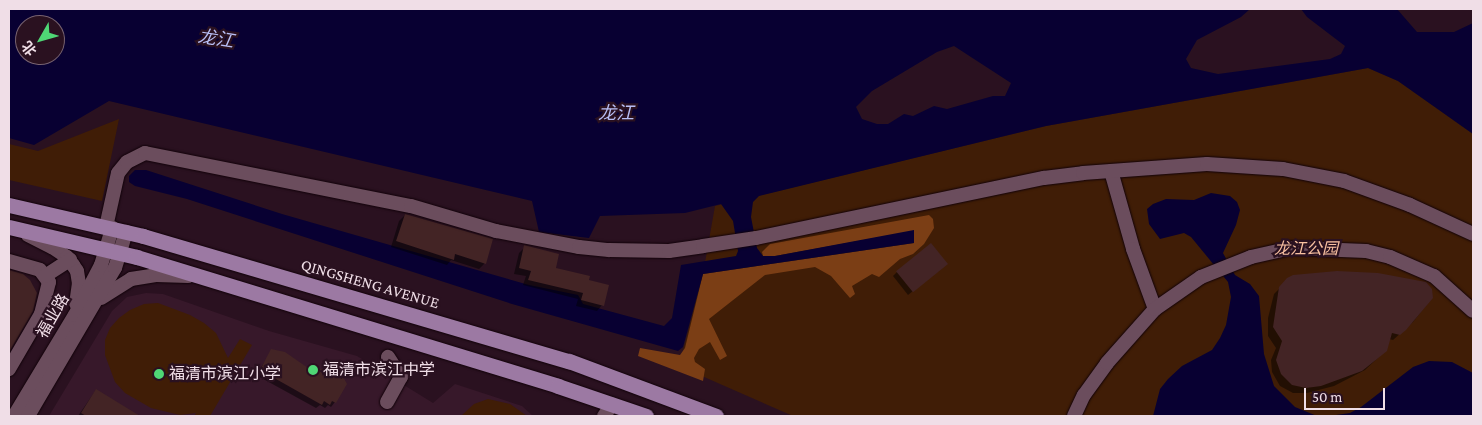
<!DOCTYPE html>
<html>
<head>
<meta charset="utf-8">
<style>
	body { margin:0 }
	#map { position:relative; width:1482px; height:425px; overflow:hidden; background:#2a1120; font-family:"Crimson Pro","Noto Sans SC",serif }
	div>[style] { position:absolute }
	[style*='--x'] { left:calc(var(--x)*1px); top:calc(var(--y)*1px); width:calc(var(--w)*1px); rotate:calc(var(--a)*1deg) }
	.built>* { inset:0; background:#37182a }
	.green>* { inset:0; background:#401d06 }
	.forest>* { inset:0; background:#7b3e15 }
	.water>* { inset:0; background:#080032 }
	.shadow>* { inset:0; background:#0007 }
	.building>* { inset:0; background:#432425; transform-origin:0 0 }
	.roads { filter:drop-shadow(0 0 1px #110109) drop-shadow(0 0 1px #110109) }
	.minor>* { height:14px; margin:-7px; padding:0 7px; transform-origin:7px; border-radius:7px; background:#6b4d5d }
	.major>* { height:15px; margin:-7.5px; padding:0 7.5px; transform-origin:7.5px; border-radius:7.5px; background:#9c79a3 }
	.dots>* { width:14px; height:14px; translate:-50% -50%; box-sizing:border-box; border:2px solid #2a1120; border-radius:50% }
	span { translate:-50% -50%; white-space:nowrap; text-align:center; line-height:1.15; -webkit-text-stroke:4.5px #2a1120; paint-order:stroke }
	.park-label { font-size:16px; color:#f8c0a0; font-style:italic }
	.street-label { font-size:16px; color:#f0dee7 }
	.poi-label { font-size:16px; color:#f0dee7 }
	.left { translate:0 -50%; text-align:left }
	.water-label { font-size:18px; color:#b8bef4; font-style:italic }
	.frame { position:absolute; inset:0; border:10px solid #f0dee7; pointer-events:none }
	.north { position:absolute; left:15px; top:15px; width:50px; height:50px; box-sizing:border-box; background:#2a1120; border:1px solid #796370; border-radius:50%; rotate:232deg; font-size:14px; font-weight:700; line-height:20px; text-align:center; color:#f0dee7 }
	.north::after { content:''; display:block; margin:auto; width:18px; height:22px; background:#4fd675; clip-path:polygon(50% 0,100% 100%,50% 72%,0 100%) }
	.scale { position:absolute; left:1304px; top:388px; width:81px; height:22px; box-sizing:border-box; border:2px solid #f0dee7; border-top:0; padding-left:6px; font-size:15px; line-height:18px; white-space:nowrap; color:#f0dee7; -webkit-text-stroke:4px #2a1120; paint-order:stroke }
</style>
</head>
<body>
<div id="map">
	<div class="built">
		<div style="clip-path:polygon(146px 293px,163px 294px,269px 331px,357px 356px,433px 403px,455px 384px,522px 406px,533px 416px,49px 416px,112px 311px,127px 297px)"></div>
	</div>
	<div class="green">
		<div style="clip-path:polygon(1368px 68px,1398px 81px,1473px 134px,1473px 416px,793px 416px,679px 366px,703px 274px,715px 206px,1046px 126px)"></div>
		<div style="clip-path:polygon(119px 119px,102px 201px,9px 180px,9px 144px,38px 151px)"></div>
		<div style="clip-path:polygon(158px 303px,190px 315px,204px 323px,216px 333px,228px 358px,240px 339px,252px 345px,210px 416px,194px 416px,196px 413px,180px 415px,151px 408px,125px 393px,115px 382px,105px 355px,105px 340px,110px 328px,119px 318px,130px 310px,144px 304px)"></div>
		<div style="clip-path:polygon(488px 399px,510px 404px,527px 416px,461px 416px,474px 404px)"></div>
	</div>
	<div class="forest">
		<div style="clip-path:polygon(929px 215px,933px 219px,934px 228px,924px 244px,913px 254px,900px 259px,879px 277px,872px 274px,852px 286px,855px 294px,850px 298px,831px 276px,815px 267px,765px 275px,709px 319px,727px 356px,720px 360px,710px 342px,699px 349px,694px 358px,695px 362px,705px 369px,703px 381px,638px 356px,640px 348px,680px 355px,685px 348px,703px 274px,914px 243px,914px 231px,775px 256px,763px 256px,762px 252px,770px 244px)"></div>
	</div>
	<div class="water">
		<div style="clip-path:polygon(evenodd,9px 9px,1250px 9px,1241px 17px,1197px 40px,1186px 59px,1191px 68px,1218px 74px,1330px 59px,1341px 54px,1345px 46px,1307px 17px,1301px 9px,1397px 9px,1417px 32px,1454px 32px,1473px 23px,1473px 134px,1398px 81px,1368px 68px,1046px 126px,759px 196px,753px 202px,751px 217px,757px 248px,763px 256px,775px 256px,914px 230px,914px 243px,703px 274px,683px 347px,678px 351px,512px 304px,187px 199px,135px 186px,129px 182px,129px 176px,135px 170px,146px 170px,282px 214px,529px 285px,578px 295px,583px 304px,664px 326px,672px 318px,681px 265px,736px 256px,738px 251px,733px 221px,721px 204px,685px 213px,600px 216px,589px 238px,539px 232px,532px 201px,109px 101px,34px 145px,9px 138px,9px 9px,25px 25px,55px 25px,55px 55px,25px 55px,25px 25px,9px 9px,954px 46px,1011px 83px,1005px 96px,993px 96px,947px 109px,934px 106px,913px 116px,904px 114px,888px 124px,877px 124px,862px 119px,856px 107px,872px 91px,937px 52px,954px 46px)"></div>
		<div style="clip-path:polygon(1211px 193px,1230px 196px,1237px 202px,1240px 210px,1236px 225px,1223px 253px,1235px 275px,1250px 284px,1259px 296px,1264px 354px,1274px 386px,1295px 407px,1317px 416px,1153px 416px,1160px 389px,1168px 379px,1182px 366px,1212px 350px,1220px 338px,1226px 325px,1231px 297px,1228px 282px,1191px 237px,1184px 233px,1160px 239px,1149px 224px,1147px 209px,1153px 204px,1166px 199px,1194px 200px)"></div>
		<div style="clip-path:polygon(1429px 361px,1452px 362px,1473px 373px,1473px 416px,1329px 416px,1350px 413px,1361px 407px,1413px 367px)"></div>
	</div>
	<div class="shadow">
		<div style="clip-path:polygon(405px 215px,492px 240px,484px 264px,479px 269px,451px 260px,447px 265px,391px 247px,399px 221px)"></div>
		<div style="clip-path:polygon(525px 247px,554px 268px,588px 281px,602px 305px,597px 311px,576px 306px,578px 299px,523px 285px,526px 276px,514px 274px,519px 253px)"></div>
		<div style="clip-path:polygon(942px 268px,908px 295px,893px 276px,897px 272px)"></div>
		<div style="clip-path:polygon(9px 272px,23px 275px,32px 310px,9px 350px)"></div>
		<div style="clip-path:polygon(1291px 277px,1432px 298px,1413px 322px,1393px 340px,1389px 339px,1382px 354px,1365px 370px,1334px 386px,1307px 393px,1293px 393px,1280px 386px,1272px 372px,1271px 360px,1276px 348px,1268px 336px,1268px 318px,1274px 294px)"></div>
		<div style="clip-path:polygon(272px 351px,335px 402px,331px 407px,328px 405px,325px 408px,320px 405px,316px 408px,256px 375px)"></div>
		<div style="clip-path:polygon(96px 390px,138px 416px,78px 416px)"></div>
	</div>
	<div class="building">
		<div style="clip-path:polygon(405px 214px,493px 239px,486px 264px,455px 254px,454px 260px,396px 241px)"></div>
		<div style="left:931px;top:243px;width:27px;height:45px;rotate:51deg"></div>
		<div style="clip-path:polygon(524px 245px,559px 254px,556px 268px,590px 276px,589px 280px,609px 285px,604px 306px,581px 300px,583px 293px,528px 280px,531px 271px,519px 268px)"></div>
		<div style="clip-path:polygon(9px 270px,23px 274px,30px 280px,37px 293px,33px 311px,9px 352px)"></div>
		<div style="clip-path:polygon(1337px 271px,1378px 273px,1426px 282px,1432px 289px,1433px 298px,1406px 330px,1400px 335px,1392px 333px,1387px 351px,1362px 371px,1321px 386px,1306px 388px,1292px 385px,1281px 374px,1276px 360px,1282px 341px,1273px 327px,1279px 287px,1287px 278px,1293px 275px)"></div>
		<div style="clip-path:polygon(271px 349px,285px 352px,308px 368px,340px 371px,347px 384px,336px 403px,332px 401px,330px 405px,324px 401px,322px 405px,260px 370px)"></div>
		<div style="clip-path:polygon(96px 389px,140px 416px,86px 416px,81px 413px)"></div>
	</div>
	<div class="roads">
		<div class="minor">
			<div style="--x:1111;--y:171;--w:81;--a:74.2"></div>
			<div style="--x:1133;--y:249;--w:64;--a:69.9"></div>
			<div style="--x:106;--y:227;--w:55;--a:-77.5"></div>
			<div style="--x:118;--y:173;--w:14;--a:-51"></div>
			<div style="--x:127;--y:162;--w:20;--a:-27"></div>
			<div style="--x:145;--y:153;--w:271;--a:11.3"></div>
			<div style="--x:411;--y:206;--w:89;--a:16.4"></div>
			<div style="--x:496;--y:231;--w:85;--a:10.9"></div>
			<div style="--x:579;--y:247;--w:30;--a:6"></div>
			<div style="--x:609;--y:250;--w:60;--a:1"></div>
			<div style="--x:669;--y:251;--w:34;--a:-8"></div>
			<div style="--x:703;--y:246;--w:54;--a:-8.6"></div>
			<div style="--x:756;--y:238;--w:294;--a:-11.8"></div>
			<div style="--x:1044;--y:178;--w:39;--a:-7"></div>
			<div style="--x:1083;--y:173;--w:124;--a:-4.2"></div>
			<div style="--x:1207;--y:164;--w:76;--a:3.8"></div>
			<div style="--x:1283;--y:169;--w:62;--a:11.1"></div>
			<div style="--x:1344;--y:181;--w:70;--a:20"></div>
			<div style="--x:1410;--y:205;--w:69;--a:24.7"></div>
			<div style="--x:28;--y:235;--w:27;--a:27"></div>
			<div style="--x:52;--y:247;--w:18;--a:34"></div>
			<div style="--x:67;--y:257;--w:10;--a:53"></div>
			<div style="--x:73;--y:265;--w:7;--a:56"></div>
			<div style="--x:77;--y:271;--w:12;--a:81"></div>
			<div style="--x:79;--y:283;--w:21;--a:98"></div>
			<div style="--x:9;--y:261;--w:32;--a:16"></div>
			<div style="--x:40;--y:270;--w:15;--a:53"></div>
			<div style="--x:49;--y:282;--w:33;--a:104"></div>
			<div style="--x:41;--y:314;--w:64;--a:120.2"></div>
			<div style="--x:45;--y:276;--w:30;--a:-33"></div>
			<div style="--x:101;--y:298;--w:36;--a:-32"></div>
			<div style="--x:131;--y:279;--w:25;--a:-9"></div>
			<div style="--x:156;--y:275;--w:32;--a:2"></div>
			<div style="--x:387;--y:402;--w:29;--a:-61"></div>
			<div style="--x:401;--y:377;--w:24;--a:-123"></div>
			<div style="--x:14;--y:416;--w:118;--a:-58.9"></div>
			<div style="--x:75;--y:315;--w:56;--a:-62.5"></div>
			<div style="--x:101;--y:265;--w:39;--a:-73"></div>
			<div style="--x:28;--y:416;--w:172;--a:-59.6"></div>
			<div style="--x:115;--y:268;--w:38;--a:-73"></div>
			<div style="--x:604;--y:416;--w:14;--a:-56"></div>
			<div style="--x:1074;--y:416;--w:23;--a:-65"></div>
			<div style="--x:1084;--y:395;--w:39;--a:-54"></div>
			<div style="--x:1107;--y:363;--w:72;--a:-48.4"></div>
			<div style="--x:1155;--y:309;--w:56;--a:-34.8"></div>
			<div style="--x:1201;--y:277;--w:54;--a:-21.8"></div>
			<div style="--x:1251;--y:257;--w:41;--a:-12.7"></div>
			<div style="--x:1291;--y:248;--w:75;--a:2.3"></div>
			<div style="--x:1366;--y:251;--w:25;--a:14"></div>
			<div style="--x:1390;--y:257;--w:48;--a:23.4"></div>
			<div style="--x:1434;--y:276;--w:52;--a:41.9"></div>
		</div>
		<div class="major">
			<div style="--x:9;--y:205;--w:138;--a:13"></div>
			<div style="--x:143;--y:236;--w:444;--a:16.4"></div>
			<div style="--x:569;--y:361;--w:157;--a:20.5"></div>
			<div style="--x:9;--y:227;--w:131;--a:13.2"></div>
			<div style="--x:137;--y:257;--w:440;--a:17"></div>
			<div style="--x:558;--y:386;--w:93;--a:18.8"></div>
		</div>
	</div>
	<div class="dots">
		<div style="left:313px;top:370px;background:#4fd675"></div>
		<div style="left:159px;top:374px;background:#4fd675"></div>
	</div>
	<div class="park-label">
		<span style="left:1306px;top:249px">龙江公园</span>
	</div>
	<div class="street-label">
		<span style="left:370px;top:284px;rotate:16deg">QINGSHENG AVENUE</span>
		<span style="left:53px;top:316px;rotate:-60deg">福业路</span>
	</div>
	<div class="poi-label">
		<span class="left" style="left:323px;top:370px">福清市滨江中学</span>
		<span class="left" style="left:169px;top:374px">福清市滨江小学</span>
	</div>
	<div class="water-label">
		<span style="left:216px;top:39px;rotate:9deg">龙江</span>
		<span style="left:616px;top:113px">龙江</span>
	</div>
	<div class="frame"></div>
	<div class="north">北</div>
	<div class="scale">50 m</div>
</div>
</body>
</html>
